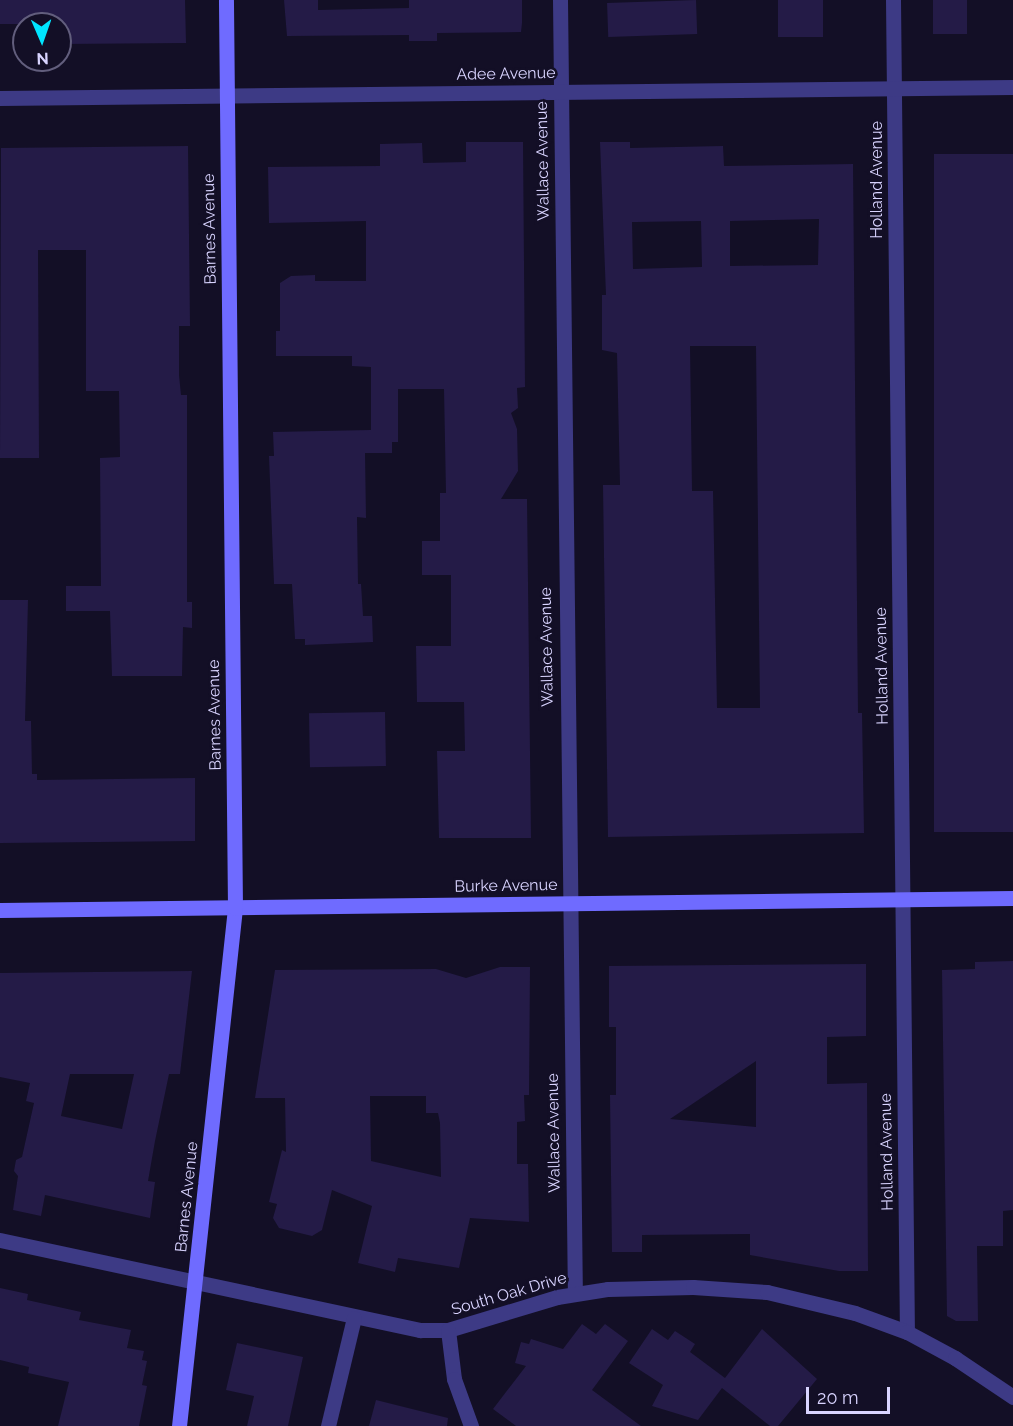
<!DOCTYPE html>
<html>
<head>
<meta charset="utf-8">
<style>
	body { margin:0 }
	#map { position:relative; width:1013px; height:1426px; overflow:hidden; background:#130f26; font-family:Raleway,sans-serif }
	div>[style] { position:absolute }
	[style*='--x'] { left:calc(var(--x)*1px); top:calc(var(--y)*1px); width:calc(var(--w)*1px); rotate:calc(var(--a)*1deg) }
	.building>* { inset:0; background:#241b47; transform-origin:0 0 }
	.street>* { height:15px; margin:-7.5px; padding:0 7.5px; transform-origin:7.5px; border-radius:7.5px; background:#3d3a85 }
	.secondary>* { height:15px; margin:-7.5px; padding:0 7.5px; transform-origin:7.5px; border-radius:7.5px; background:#6f6bff }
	span { translate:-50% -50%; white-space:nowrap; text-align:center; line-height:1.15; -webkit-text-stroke:5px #130f26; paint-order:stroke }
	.street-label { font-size:16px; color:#d9d4ff }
	.north { position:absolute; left:12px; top:12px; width:60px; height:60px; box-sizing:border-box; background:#130f26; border:2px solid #625e7d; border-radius:50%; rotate:178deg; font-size:16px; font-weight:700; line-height:24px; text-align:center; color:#d9d4ff }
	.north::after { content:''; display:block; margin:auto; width:21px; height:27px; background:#00e5ff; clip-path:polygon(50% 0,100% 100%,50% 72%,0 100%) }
	.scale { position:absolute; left:806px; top:1387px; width:84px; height:27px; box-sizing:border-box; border:3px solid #d9d4ff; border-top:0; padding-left:8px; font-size:18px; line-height:21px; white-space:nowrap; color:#d9d4ff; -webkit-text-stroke:4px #130f26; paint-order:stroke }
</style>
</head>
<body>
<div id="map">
	<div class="building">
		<div style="clip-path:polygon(0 0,185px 0,186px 43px,60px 44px,60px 24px,0 24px)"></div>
		<div style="clip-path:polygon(284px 0,318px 0,318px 10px,409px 8px,409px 0,522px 0,522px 23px,521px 32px,437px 33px,437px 41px,409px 41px,409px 35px,287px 36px)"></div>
		<div style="left:696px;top:0;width:34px;height:89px;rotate:88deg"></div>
		<div style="left:778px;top:0;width:45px;height:37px"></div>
		<div style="left:967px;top:0;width:34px;height:34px;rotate:90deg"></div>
		<div style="clip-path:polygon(466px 142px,523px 142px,525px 387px,517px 388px,518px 408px,511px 413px,517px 429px,518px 471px,501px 499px,527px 499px,531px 838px,439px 838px,437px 751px,465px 751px,464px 702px,417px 702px,416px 646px,451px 646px,451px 575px,422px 575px,422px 541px,440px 541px,440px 493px,446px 493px,444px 389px,398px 389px,398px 442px,392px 442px,392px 453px,365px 453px,366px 518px,357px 517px,358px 584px,361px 584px,363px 616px,372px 616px,373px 642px,305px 645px,305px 639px,295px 639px,292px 584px,274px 584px,269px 456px,274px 456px,273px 432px,371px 430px,371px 367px,352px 366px,352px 356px,276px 356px,276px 331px,280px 331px,280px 283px,291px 276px,315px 275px,315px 281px,366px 281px,366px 221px,269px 223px,268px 167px,380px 166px,380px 144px,422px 143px,423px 163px,466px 162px)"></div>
		<div style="clip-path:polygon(evenodd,600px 142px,630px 142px,630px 148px,723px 146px,724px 166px,853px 164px,858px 713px,862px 713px,864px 833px,608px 837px,603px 485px,620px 485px,617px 353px,602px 350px,602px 295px,606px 295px,600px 142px,819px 219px,818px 265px,730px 266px,730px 221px,819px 219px,600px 142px,701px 221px,702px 267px,633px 269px,632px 222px,701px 221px,600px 142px,690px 346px,756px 346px,760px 708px,717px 708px,713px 491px,692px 491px,690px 346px)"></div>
		<div style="clip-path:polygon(188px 146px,190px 326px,179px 326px,179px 375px,181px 395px,187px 395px,187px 602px,192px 602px,192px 628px,183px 627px,182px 676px,112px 676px,110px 611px,66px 611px,66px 586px,101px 586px,100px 458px,120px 457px,119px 391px,86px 391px,86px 250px,38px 250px,39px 458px,0 458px,1px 148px)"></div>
		<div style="left:1013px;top:154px;width:678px;height:79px;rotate:90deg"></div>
		<div style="clip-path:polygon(0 600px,28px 600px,25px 721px,31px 721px,32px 774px,37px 774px,37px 780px,195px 778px,195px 841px,0 843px)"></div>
		<div style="left:385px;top:712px;width:54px;height:76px;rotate:89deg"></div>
		<div style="clip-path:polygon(1013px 961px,1013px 1210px,1003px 1211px,1003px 1246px,977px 1246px,978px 1321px,956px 1321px,947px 1316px,942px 970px,975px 969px,975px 962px)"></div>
		<div style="clip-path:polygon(evenodd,866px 964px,866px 1036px,827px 1037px,827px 1084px,867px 1083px,868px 1271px,839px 1271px,750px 1255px,750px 1234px,642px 1235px,642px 1252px,612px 1252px,610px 1095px,616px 1095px,616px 1027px,609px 1027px,609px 966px,866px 964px,756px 1061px,756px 1127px,670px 1119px,756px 1061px)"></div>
		<div style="clip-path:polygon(evenodd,500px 967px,530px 967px,529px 1095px,524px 1095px,525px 1121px,517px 1122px,517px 1164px,528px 1164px,529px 1222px,470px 1218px,459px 1268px,398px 1258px,395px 1272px,358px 1263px,372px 1206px,332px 1190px,322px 1230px,312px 1236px,279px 1228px,273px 1218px,277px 1204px,269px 1202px,282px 1150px,286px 1152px,285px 1098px,255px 1098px,275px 970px,436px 969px,466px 978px,500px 967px,370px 1096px,426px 1096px,426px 1113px,438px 1113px,440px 1123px,441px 1177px,371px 1161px,370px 1096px)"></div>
		<div style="clip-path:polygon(evenodd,192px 971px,180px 1074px,169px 1074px,155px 1141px,148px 1181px,155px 1182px,150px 1218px,45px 1195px,41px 1216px,13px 1210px,18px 1176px,14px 1171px,16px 1160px,22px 1157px,34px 1103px,26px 1101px,30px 1083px,0 1077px,0 973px,192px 971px,70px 1074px,134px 1074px,122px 1129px,61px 1116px,70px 1074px)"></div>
		<div style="clip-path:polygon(0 1288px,28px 1294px,27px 1300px,81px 1312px,79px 1320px,131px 1330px,127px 1348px,144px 1351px,142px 1360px,147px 1361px,142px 1385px,147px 1386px,139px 1426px,58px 1426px,69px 1382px,28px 1373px,29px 1367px,0 1360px)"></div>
		<div style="clip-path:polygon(582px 1324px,596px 1334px,605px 1324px,628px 1341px,592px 1390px,641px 1426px,516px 1426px,493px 1409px,526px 1366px,515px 1363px,521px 1342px,529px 1344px,531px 1339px,563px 1349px)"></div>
		<div style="clip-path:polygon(652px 1329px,668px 1340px,675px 1331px,695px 1344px,690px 1352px,725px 1378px,762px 1329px,817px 1379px,778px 1426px,770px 1426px,722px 1388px,698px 1420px,652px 1406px,663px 1385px,629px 1363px)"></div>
		<div style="clip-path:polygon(237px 1343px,303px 1357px,288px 1426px,247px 1426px,254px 1396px,226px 1390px)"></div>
		<div style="clip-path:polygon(376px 1400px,448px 1418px,447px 1426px,369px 1426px)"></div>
	</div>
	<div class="street">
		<div style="--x:560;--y:0;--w:1293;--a:89.34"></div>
		<div style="--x:893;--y:0;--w:1332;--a:89.4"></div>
		<div style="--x:0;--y:98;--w:1013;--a:-0.62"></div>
		<div style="--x:0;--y:1240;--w:430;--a:12.1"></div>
		<div style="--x:420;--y:1330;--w:28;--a:0"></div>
		<div style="--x:448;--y:1330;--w:114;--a:-16.8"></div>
		<div style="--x:557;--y:1297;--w:52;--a:-8.9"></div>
		<div style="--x:608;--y:1289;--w:85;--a:-1.3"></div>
		<div style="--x:693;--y:1287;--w:74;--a:3.9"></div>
		<div style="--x:767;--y:1292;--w:90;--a:13.4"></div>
		<div style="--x:855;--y:1313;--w:55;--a:20.1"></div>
		<div style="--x:907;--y:1332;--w:55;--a:28.4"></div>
		<div style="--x:955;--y:1358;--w:70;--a:33.9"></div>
		<div style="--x:448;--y:1330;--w:49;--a:83"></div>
		<div style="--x:454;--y:1379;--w:50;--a:70.1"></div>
		<div style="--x:328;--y:1426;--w:111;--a:-76.5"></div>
	</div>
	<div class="secondary">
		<div style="--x:0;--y:910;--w:1013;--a:-0.68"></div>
		<div style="--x:179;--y:1426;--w:521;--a:-83.83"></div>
		<div style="--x:235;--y:908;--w:908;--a:-90.57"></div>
	</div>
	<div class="street-label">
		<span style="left:506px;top:74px;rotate:-1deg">Adee Avenue</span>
		<span style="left:543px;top:161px;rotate:-91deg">Wallace Avenue</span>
		<span style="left:877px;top:180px;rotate:-90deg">Holland Avenue</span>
		<span style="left:210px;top:229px;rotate:-91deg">Barnes Avenue</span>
		<span style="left:547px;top:647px;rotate:-91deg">Wallace Avenue</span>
		<span style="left:882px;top:666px;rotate:-91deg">Holland Avenue</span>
		<span style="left:215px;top:715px;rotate:-91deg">Barnes Avenue</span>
		<span style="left:506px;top:886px;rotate:-1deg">Burke Avenue</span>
		<span style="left:554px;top:1133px;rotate:-91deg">Wallace Avenue</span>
		<span style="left:887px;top:1152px;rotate:-91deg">Holland Avenue</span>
		<span style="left:187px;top:1197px;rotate:-84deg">Barnes Avenue</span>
		<span style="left:509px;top:1294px;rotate:-16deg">South Oak Drive</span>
	</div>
	<div class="north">N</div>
	<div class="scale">20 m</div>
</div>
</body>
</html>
